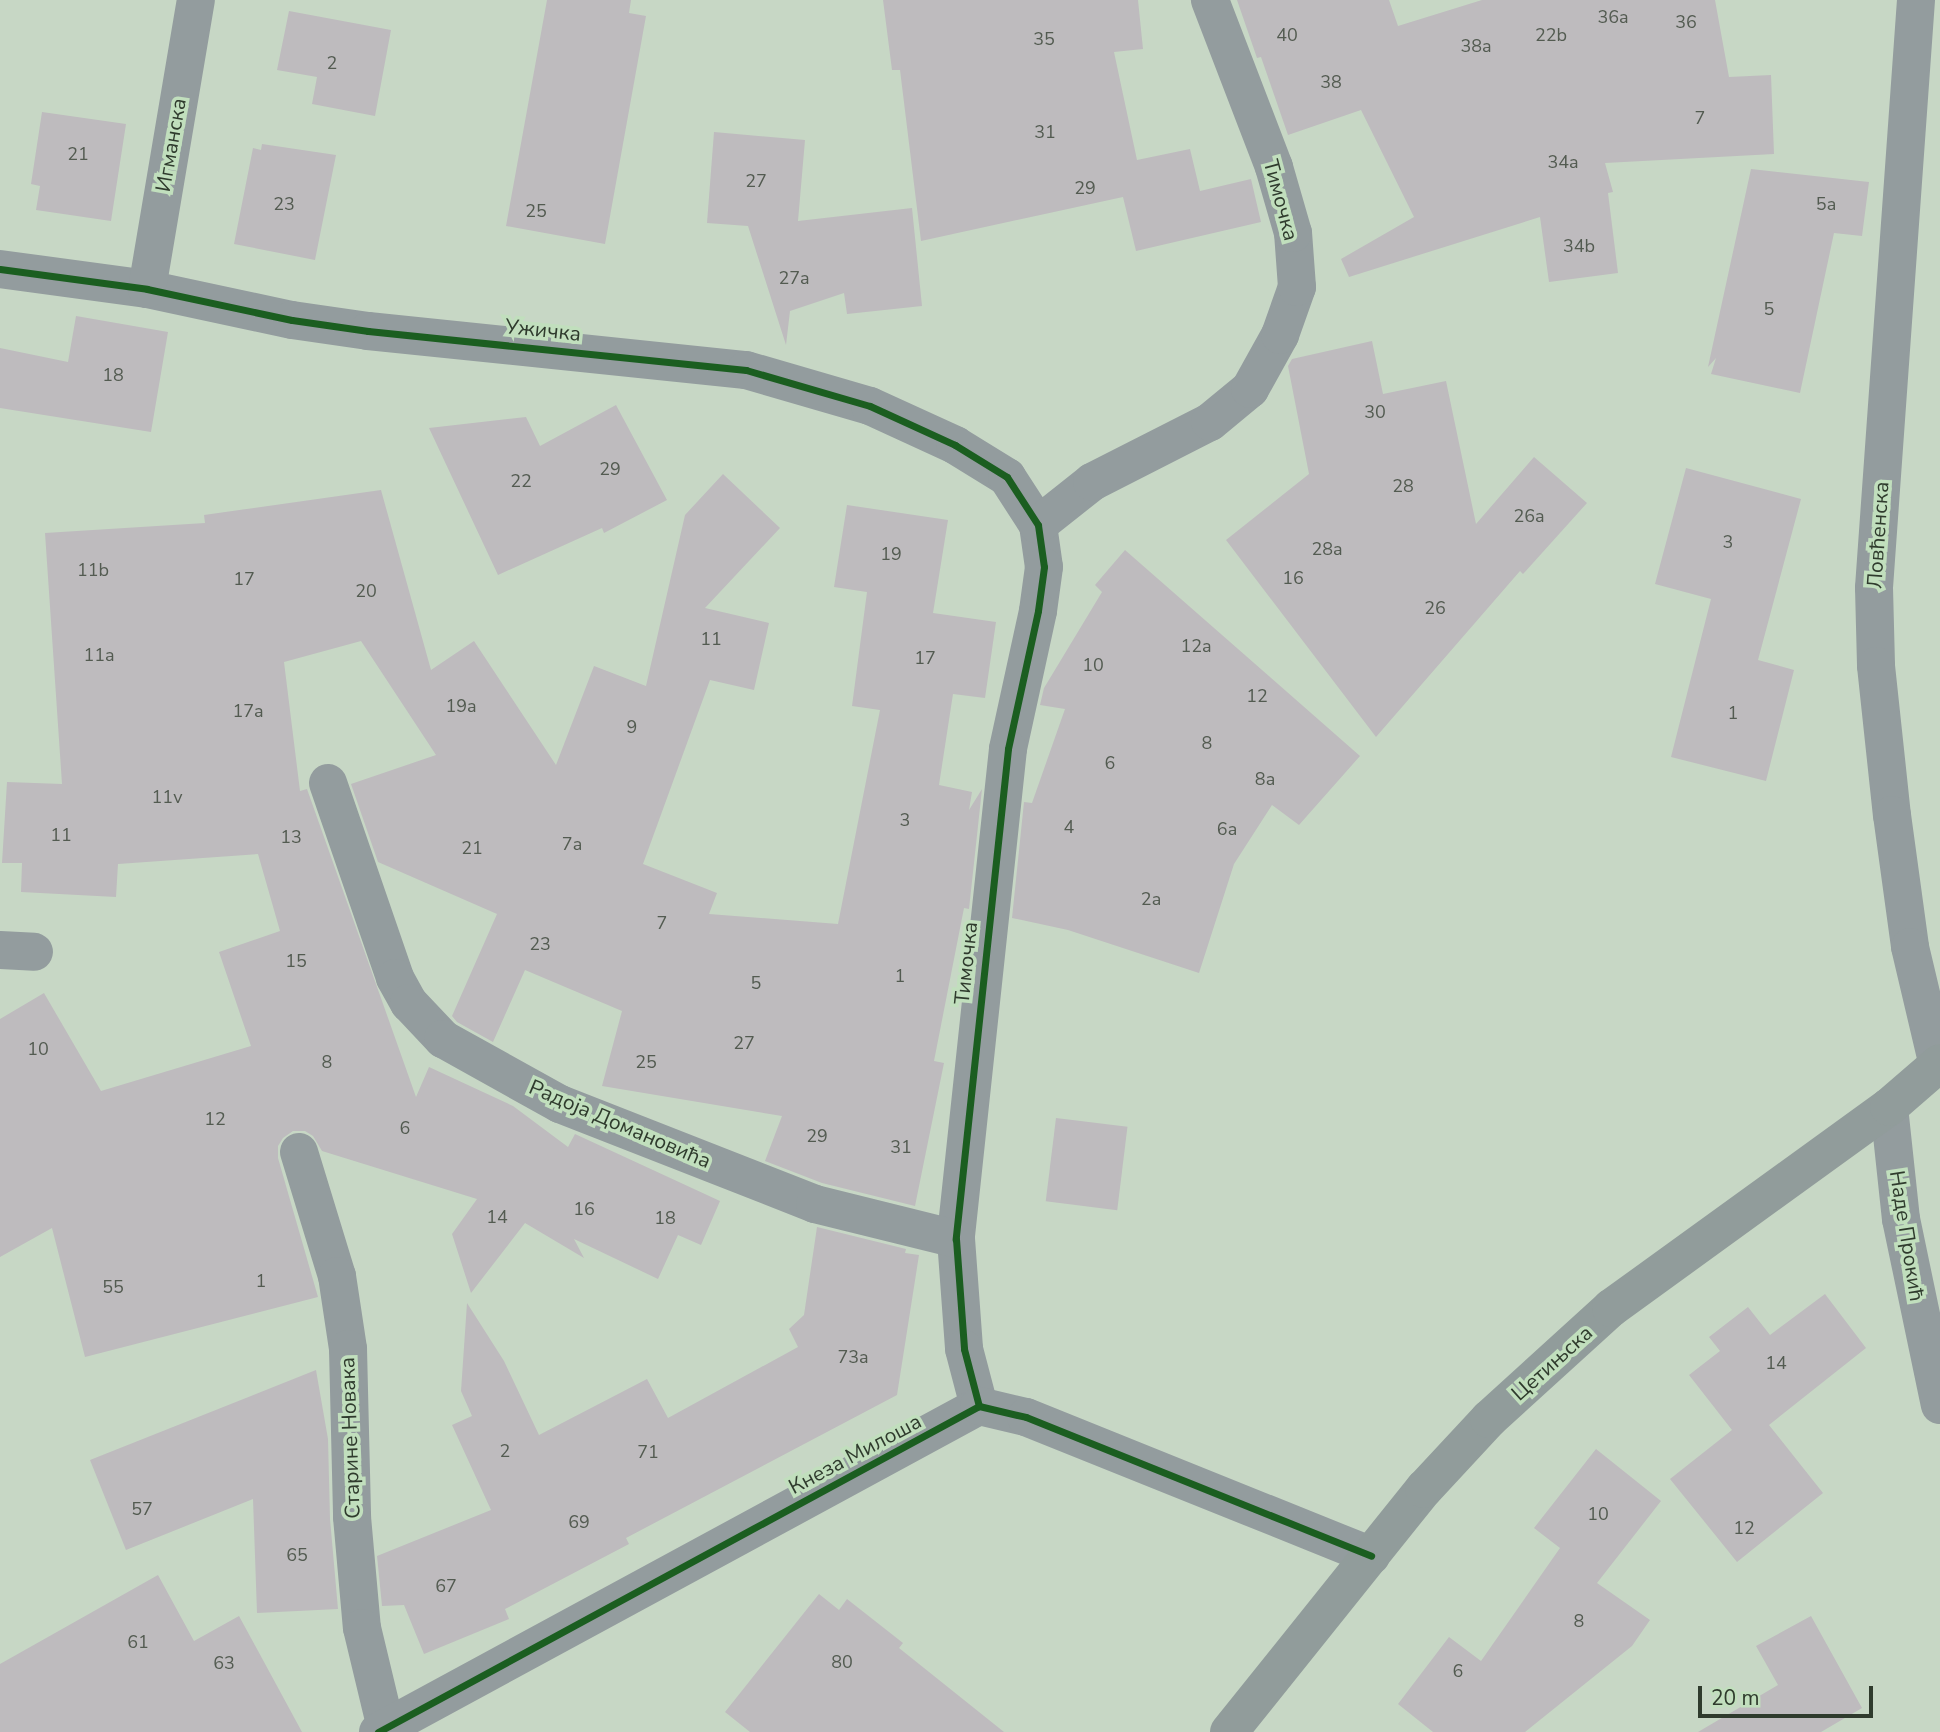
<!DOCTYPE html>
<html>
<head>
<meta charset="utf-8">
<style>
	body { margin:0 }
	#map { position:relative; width:1940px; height:1732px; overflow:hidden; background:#c7d7c5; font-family:"Nunito Sans",sans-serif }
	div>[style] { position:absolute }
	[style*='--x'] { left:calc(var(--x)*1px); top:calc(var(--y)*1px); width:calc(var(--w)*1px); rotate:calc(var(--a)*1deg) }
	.building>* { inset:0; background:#bebbbe; transform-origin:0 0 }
	.street>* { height:38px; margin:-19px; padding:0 19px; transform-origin:19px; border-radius:19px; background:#939c9e }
	.secondary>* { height:38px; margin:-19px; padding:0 19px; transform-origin:19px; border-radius:19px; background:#919c9b }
	.cycleway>* { height:7px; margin:-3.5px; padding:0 3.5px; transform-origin:3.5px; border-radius:3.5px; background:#1b5e20 }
	span { translate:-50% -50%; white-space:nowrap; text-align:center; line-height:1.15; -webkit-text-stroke:7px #c1dfbd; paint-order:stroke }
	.number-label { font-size:18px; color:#535b51 }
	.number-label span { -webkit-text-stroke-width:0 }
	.street-label { font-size:21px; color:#2f3b2d }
	.scale { position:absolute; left:1698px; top:1686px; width:175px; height:32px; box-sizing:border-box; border:4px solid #2f3b2d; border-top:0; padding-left:9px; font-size:21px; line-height:24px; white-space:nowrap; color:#2f3b2d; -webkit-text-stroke:5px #c1dfbd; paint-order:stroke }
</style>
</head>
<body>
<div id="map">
	<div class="building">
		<div style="clip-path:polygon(547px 0,631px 0,629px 13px,646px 16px,605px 244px,506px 226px)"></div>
		<div style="clip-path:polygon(883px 0,1138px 0,1143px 49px,1114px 52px,1137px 160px,1190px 149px,1200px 191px,1251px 179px,1261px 222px,1136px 251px,1123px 197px,921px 241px,900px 70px,892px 70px)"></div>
		<div style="clip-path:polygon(1237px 0,1389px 0,1398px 26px,1482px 0,1715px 0,1729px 77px,1771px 75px,1774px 154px,1605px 163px,1613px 192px,1608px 193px,1618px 273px,1549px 282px,1540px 217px,1349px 277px,1341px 259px,1414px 217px,1361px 110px,1288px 135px,1261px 57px,1257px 58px)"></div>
		<div style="clip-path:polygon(289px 11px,391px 30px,375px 116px,312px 104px,317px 77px,277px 70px)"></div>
		<div style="clip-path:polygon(42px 112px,126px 124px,111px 221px,36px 210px,40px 186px,31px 184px)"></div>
		<div style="clip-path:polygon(714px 132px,805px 140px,798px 221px,912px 208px,922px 306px,847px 314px,844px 293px,790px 311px,786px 345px,748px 226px,707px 223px)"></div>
		<div style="clip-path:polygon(262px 144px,336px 155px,315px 260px,234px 244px,253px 148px,261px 150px)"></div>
		<div style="clip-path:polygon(1751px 169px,1869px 182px,1862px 236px,1834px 233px,1800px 393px,1711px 374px,1716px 358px,1708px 367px)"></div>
		<div style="clip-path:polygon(76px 316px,168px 332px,151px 432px,0 408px,0 348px,68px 362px)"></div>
		<div style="clip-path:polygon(1372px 341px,1383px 394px,1446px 381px,1476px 524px,1534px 457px,1587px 503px,1523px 574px,1520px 571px,1376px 737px,1226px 540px,1309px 474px,1288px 366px,1292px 359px)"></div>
		<div style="clip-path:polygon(616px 405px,667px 500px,604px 533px,602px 528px,498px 575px,429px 428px,526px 417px,540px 446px)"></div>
		<div style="clip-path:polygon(1686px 468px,1801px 499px,1758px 660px,1794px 670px,1766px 781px,1671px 757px,1711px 599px,1655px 584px)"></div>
		<div style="clip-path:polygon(723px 474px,780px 528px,705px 608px,769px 623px,754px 690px,710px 680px,643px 864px,717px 893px,709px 914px,838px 924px,880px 710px,852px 706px,867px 592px,834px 587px,847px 505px,948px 520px,933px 613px,996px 622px,985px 698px,953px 694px,939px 785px,972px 792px,969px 810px,982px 789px,969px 909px,964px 908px,934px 1061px,944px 1063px,915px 1206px,822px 1183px,765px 1161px,782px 1116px,602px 1086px,622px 1011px,525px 970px,493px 1042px,457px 1022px,452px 1016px,497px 914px,378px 862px,351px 784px,436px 755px,361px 641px,284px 662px,300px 791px,307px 789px,416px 1097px,429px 1067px,513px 1106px,568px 1147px,575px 1134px,720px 1201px,701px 1245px,678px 1235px,658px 1279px,574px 1239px,584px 1258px,525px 1223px,471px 1293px,452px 1234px,477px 1199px,322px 1151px,313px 1136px,305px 1131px,293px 1131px,283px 1138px,278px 1146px,278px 1158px,318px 1297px,85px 1357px,52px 1228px,0 1257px,0 1019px,44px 993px,101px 1091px,251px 1046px,219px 952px,280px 931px,258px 854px,118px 864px,116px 897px,21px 892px,22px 863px,2px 863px,7px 782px,62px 784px,45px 533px,205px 523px,204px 515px,381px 490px,431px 670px,474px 641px,556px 765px,594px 666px,646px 686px,685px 515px)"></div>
		<div style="clip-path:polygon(1125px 550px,1360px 756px,1299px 825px,1272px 805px,1234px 864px,1199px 973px,1068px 930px,1012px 918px,1024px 802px,1032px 803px,1065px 709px,1040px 705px,1044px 688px,1102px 592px,1095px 585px)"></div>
		<div style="left:1056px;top:1118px;width:72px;height:84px;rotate:7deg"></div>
		<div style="clip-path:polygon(817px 1227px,906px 1249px,905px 1253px,919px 1255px,897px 1395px,626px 1538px,629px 1544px,505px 1609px,509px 1619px,424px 1654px,404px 1605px,382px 1606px,377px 1556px,491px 1510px,452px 1425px,472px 1416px,461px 1391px,467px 1303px,504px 1361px,539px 1435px,647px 1379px,668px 1418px,798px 1347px,789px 1329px,804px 1315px)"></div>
		<div style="clip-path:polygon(1825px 1294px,1866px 1348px,1769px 1425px,1823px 1493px,1737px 1562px,1670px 1479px,1732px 1430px,1689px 1375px,1720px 1351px,1709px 1337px,1748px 1307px,1770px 1335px)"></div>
		<div style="clip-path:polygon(316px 1370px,328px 1439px,330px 1519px,338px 1609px,257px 1613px,253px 1499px,126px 1550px,90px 1460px)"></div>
		<div style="clip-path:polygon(1596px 1449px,1661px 1501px,1597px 1583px,1650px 1620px,1632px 1646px,1525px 1732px,1433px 1732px,1398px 1704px,1449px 1637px,1481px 1661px,1560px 1548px,1534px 1528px)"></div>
		<div style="clip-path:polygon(158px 1575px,194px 1641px,239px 1616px,302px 1732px,0 1732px,0 1664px)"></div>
		<div style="clip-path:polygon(819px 1594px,839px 1610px,847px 1599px,903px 1643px,899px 1648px,1004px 1732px,750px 1732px,725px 1712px)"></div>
		<div style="clip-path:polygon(1811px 1616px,1862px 1708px,1821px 1732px,1698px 1732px,1778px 1685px,1756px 1646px)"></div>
	</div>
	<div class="street">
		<div style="--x:1916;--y:0;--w:589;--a:94.09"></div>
		<div style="--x:1874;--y:588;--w:78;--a:88.5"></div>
		<div style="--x:1876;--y:666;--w:150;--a:83.9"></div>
		<div style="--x:1892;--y:815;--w:133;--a:82.2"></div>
		<div style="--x:1910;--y:947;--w:121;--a:76.7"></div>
		<div style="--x:0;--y:269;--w:148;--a:7.7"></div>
		<div style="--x:147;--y:289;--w:148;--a:12.1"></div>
		<div style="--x:292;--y:320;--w:77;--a:8.2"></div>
		<div style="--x:368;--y:331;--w:380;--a:5.9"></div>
		<div style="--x:746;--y:370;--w:129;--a:16.2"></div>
		<div style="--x:870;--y:406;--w:94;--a:24.6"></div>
		<div style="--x:955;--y:445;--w:61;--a:31.6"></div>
		<div style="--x:1007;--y:477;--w:57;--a:57.1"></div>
		<div style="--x:1038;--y:525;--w:42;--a:81.9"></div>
		<div style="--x:1044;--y:567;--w:44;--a:97.8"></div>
		<div style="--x:1038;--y:611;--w:141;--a:102.3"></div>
		<div style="--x:1008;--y:749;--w:493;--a:96.1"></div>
		<div style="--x:956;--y:1239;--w:110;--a:85.8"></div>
		<div style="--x:964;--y:1349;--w:59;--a:75.3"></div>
		<div style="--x:147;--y:289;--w:293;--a:-80.4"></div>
		<div style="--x:1038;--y:525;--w:69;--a:-38.5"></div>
		<div style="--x:1092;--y:482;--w:132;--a:-27"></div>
		<div style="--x:1210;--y:422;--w:52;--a:-39.5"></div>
		<div style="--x:1250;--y:389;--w:62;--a:-60.9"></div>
		<div style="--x:1280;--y:335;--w:51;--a:-70.5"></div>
		<div style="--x:1297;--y:287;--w:54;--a:-94.2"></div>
		<div style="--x:1293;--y:233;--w:69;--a:-106.1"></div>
		<div style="--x:1274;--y:167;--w:179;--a:-111"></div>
		<div style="--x:328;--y:783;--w:206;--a:71"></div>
		<div style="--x:395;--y:978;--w:29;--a:61"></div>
		<div style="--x:409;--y:1003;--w:50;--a:46.6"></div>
		<div style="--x:443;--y:1039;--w:134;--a:29.1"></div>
		<div style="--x:560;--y:1104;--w:274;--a:21.4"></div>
		<div style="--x:815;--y:1204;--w:145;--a:13.9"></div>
		<div style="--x:0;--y:950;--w:34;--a:3"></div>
		<div style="--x:1889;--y:1107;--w:113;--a:83.9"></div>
		<div style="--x:1901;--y:1219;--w:190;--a:78.2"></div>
		<div style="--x:299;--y:1152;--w:130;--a:73"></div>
		<div style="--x:337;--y:1276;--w:74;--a:81.4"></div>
		<div style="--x:348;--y:1349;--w:168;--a:88.6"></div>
		<div style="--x:352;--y:1517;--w:111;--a:84.9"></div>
		<div style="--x:362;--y:1628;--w:103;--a:76.5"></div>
		<div style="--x:378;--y:1732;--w:684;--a:-28.48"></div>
		<div style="--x:979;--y:1406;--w:48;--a:13.2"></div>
		<div style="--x:1026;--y:1417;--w:372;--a:21.9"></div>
	</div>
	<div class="secondary">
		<div style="--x:1229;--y:1732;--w:312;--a:-51.3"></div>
		<div style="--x:1424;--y:1489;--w:96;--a:-47.1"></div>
		<div style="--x:1489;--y:1419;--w:165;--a:-42.3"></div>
		<div style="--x:1611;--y:1308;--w:343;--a:-35.9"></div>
		<div style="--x:1889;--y:1107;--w:67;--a:-40.8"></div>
	</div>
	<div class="cycleway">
		<div style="--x:0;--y:269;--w:148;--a:7.7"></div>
		<div style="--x:147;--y:289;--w:148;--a:12.1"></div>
		<div style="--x:292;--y:320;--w:77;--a:8.2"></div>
		<div style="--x:368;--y:331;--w:380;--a:5.9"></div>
		<div style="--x:746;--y:370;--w:129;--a:16.2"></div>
		<div style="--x:870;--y:406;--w:94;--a:24.6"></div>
		<div style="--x:955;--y:445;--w:61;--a:31.6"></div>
		<div style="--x:1007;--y:477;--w:57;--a:57.1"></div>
		<div style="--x:1038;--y:525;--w:42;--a:81.9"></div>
		<div style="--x:1044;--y:567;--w:44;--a:97.8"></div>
		<div style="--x:1038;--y:611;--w:141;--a:102.3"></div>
		<div style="--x:1008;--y:749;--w:493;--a:96.1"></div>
		<div style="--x:956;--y:1239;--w:110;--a:85.8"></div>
		<div style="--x:964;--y:1349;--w:59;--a:75.3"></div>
		<div style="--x:378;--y:1732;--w:684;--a:-28.48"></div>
		<div style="--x:979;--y:1406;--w:48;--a:13.2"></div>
		<div style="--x:1026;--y:1417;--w:372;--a:21.9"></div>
	</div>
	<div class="number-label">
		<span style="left:1613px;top:17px">36a</span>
		<span style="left:1686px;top:22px">36</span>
		<span style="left:1287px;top:35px">40</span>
		<span style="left:1551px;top:35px">22b</span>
		<span style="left:1044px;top:39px">35</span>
		<span style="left:1476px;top:46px">38a</span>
		<span style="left:332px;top:63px">2</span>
		<span style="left:1331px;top:82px">38</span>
		<span style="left:1700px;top:118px">7</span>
		<span style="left:1045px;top:132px">31</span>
		<span style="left:78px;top:154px">21</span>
		<span style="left:1563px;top:162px">34a</span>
		<span style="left:756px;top:181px">27</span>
		<span style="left:1085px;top:188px">29</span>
		<span style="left:284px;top:204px">23</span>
		<span style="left:1826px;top:204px">5a</span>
		<span style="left:536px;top:211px">25</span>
		<span style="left:1579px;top:246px">34b</span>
		<span style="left:794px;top:278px">27a</span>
		<span style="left:1769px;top:309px">5</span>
		<span style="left:113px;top:375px">18</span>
		<span style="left:1375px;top:412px">30</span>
		<span style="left:610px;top:469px">29</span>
		<span style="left:521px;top:481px">22</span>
		<span style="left:1403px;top:486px">28</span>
		<span style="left:1529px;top:516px">26a</span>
		<span style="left:1728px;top:542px">3</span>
		<span style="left:1327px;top:549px">28a</span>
		<span style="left:891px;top:554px">19</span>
		<span style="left:93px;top:570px">11b</span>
		<span style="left:1293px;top:578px">16</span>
		<span style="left:244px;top:579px">17</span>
		<span style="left:366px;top:591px">20</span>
		<span style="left:1435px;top:608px">26</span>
		<span style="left:711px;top:639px">11</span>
		<span style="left:1196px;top:646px">12a</span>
		<span style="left:99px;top:655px">11a</span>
		<span style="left:925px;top:658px">17</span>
		<span style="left:1093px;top:665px">10</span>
		<span style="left:1257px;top:696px">12</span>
		<span style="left:461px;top:706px">19a</span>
		<span style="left:248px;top:711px">17a</span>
		<span style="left:1733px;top:713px">1</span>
		<span style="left:632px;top:727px">9</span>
		<span style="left:1207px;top:743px">8</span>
		<span style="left:1110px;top:763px">6</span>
		<span style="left:1265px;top:779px">8a</span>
		<span style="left:167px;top:797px">11v</span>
		<span style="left:905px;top:820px">3</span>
		<span style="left:1069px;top:827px">4</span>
		<span style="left:1227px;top:829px">6a</span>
		<span style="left:61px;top:835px">11</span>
		<span style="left:291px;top:837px">13</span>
		<span style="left:572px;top:844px">7a</span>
		<span style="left:472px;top:848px">21</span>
		<span style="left:1151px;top:899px">2a</span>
		<span style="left:662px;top:923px">7</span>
		<span style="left:540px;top:944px">23</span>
		<span style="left:296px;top:961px">15</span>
		<span style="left:900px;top:976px">1</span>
		<span style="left:756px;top:983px">5</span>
		<span style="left:744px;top:1043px">27</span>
		<span style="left:38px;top:1049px">10</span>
		<span style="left:327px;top:1062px">8</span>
		<span style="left:646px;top:1062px">25</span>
		<span style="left:215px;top:1119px">12</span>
		<span style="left:405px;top:1128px">6</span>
		<span style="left:817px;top:1136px">29</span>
		<span style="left:901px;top:1147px">31</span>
		<span style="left:584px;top:1209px">16</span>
		<span style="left:497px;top:1217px">14</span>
		<span style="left:665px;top:1218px">18</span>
		<span style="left:261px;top:1281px">1</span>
		<span style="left:113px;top:1287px">55</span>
		<span style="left:853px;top:1357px">73a</span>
		<span style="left:1776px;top:1363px">14</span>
		<span style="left:505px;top:1451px">2</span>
		<span style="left:648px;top:1452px">71</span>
		<span style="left:142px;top:1509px">57</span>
		<span style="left:1598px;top:1514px">10</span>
		<span style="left:579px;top:1522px">69</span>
		<span style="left:1744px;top:1528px">12</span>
		<span style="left:297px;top:1555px">65</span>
		<span style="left:446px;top:1586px">67</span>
		<span style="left:1579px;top:1621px">8</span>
		<span style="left:138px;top:1642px">61</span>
		<span style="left:842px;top:1662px">80</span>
		<span style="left:224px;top:1663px">63</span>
		<span style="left:1458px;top:1671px">6</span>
	</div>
	<div class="street-label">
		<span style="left:171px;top:145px;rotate:-80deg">Игманска</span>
		<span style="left:1281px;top:200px;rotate:75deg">Тимочка</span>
		<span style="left:543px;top:330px;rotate:6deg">Ужичка</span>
		<span style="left:1878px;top:535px;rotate:-86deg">Ловћенска</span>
		<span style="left:966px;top:963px;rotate:-84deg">Тимочка</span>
		<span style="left:620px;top:1124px;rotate:23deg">Радоја Домановића</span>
		<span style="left:1907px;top:1236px;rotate:81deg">Наде Прокић</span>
		<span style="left:1552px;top:1363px;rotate:-42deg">Цетињска</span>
		<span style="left:350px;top:1438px;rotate:-92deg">Старине Новака</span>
		<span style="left:855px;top:1454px;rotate:-28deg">Кнеза Милоша</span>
	</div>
	<div class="scale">20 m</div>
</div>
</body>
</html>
